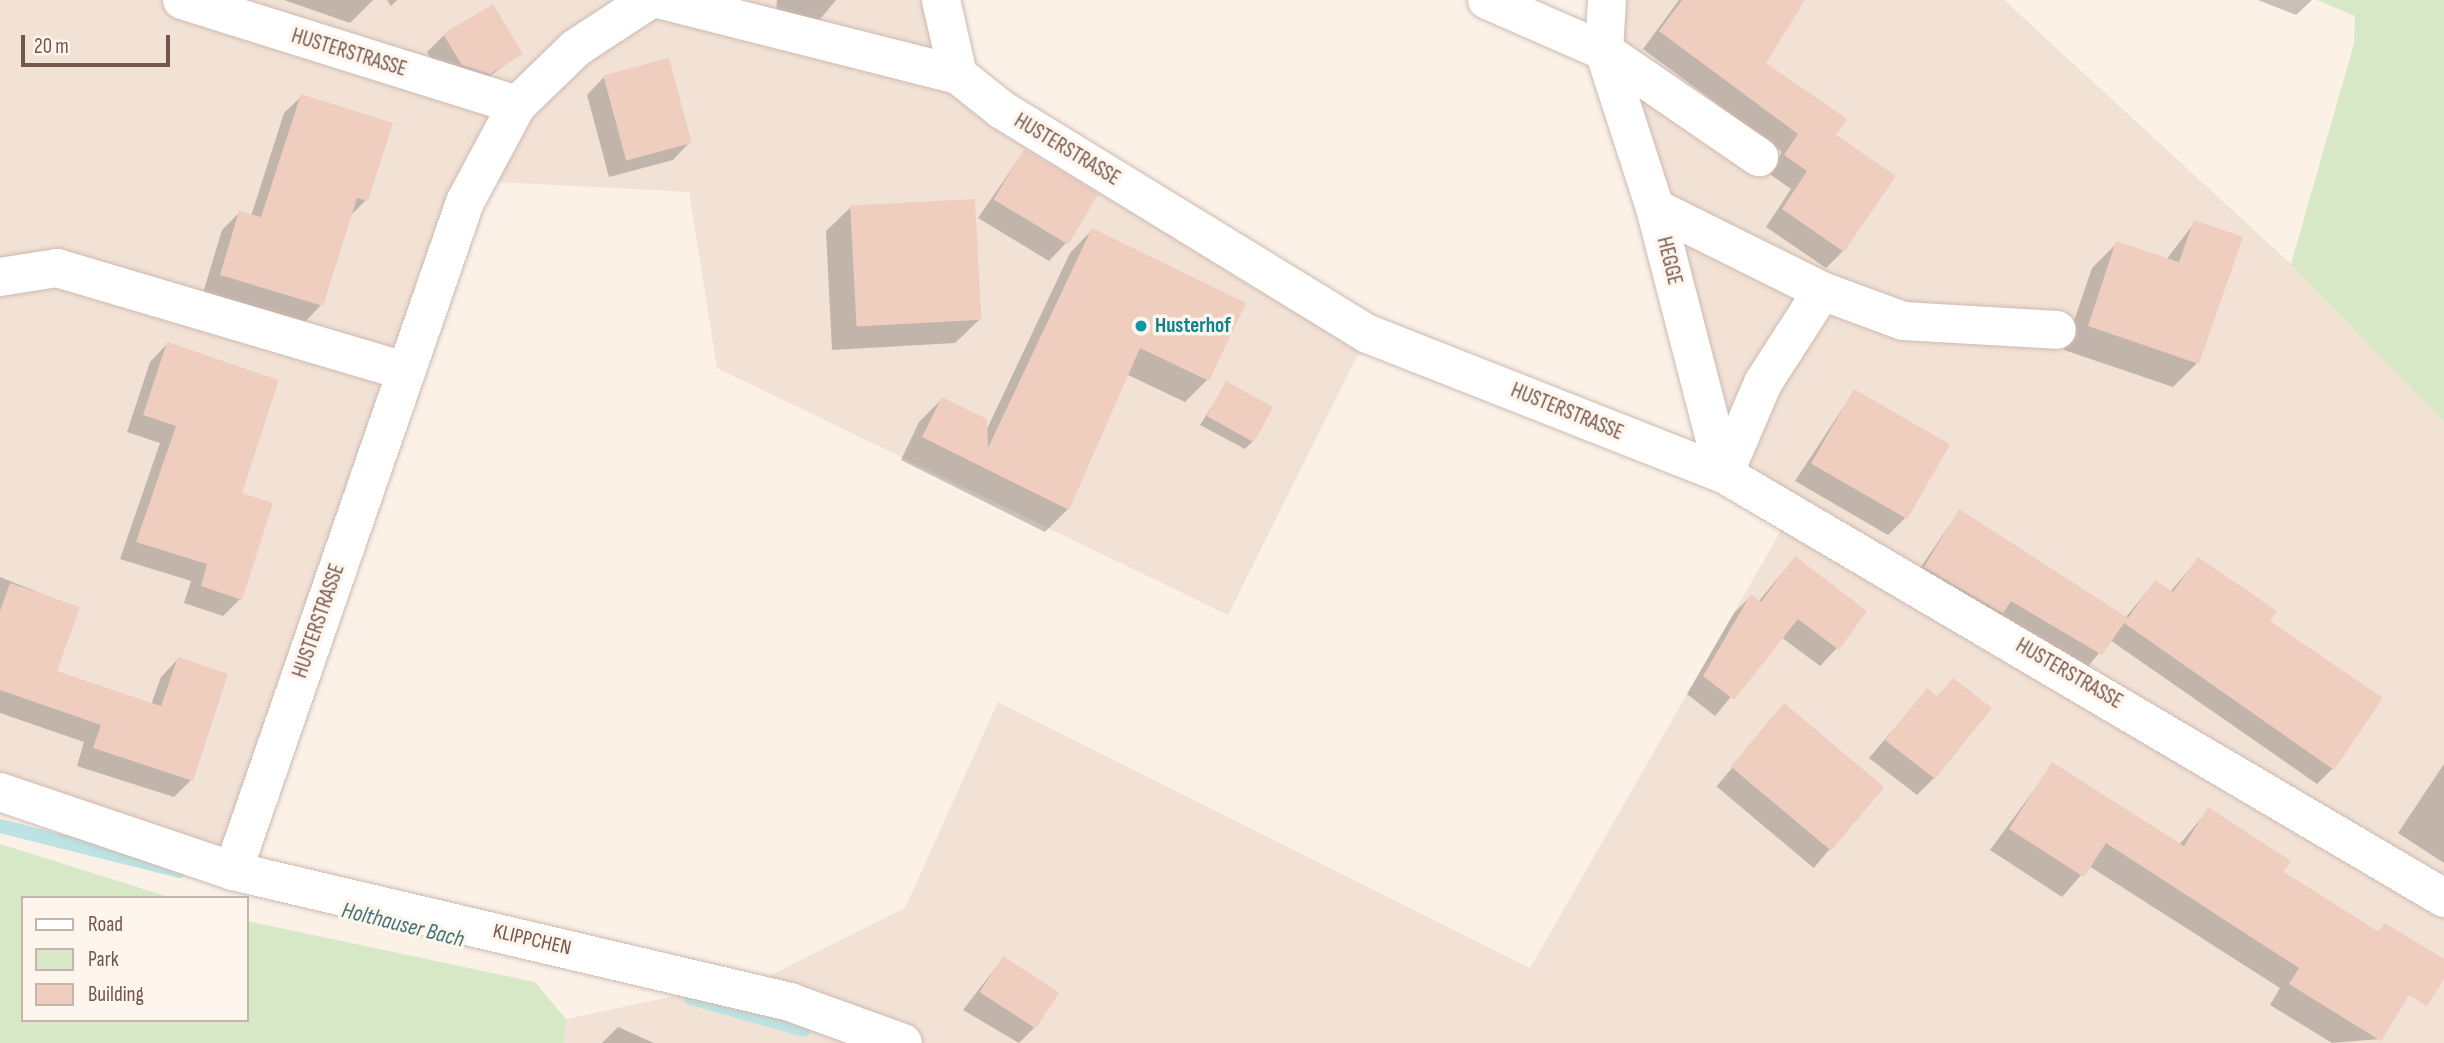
<!DOCTYPE html>
<html>
<head>
<meta charset="utf-8">
<style>
	body { margin:0 }
	#map { position:relative; width:2444px; height:1043px; overflow:hidden; background:#fbf1e7; font-family:"Sofia Sans Condensed",sans-serif }
	div>[style] { position:absolute }
	[style*='--x'] { left:calc(var(--x)*1px); top:calc(var(--y)*1px); width:calc(var(--w)*1px); rotate:calc(var(--a)*1deg) }
	.residential>* { inset:0; background:#f2e2d6 }
	.green>* { inset:0; background:#d7e8c6 }
	.shadow>* { inset:0; background:#0003; transform-origin:0 0 }
	.stream>* { height:14px; margin:-7px; padding:0 7px; transform-origin:7px; border-radius:7px; background:#bce2e4 }
	.building>* { inset:0; background:#efcec0; transform-origin:0 0 }
	.roads { filter:drop-shadow(0 0 2px #cebab0) drop-shadow(0 0 2px #cebab0) }
	.minor>* { height:38px; margin:-19px; padding:0 19px; transform-origin:19px; border-radius:19px; background:#fff }
	.dots>* { width:19px; height:19px; translate:-50% -50%; box-sizing:border-box; border:4px solid #fef5ed; border-radius:50% }
	span { translate:-50% -50%; white-space:nowrap; text-align:center; line-height:1.15; -webkit-text-stroke:7px #fef5ed; paint-order:stroke }
	.street-label { font-size:21px; color:#73564d }
	.culture-label { font-size:21px; color:#0d838f; font-weight:700 }
	.left { translate:0 -50%; text-align:left }
	.water-label { font-size:23px; color:#417478; font-style:italic }
	.legend { position:absolute; left:21px; top:896px; width:228px; height:126px; box-sizing:border-box; background:#fef5ed; border:2px solid #c6b5ad; margin:0; padding:9px 12px; list-style:none; font-size:21px; color:#73564d }
	.legend li { display:flex; align-items:center; gap:14px; height:35px }
	.legend b { width:35px; border:2px solid #c6b5ad }
	.scale { position:absolute; left:21px; top:35px; width:149px; height:32px; box-sizing:border-box; border:4px solid #73564d; border-top:0; padding-left:9px; font-size:21px; line-height:24px; white-space:nowrap; color:#73564d; -webkit-text-stroke:5px #fef5ed; paint-order:stroke }
</style>
</head>
<body>
<div id="map">
	<div class="residential">
		<div style="clip-path:polygon(0 0,940px 0,958px 75px,1368px 334px,1228px 615px,717px 368px,689px 192px,477px 181px,233px 871px,0 796px)"></div>
		<div style="clip-path:polygon(1607px 0,2004px 0,2291px 264px,2444px 422px,2444px 1043px,564px 1043px,566px 1019px,769px 976px,905px 908px,998px 702px,1530px 968px,1791px 513px,1724px 474px)"></div>
	</div>
	<div class="green">
		<div style="clip-path:polygon(2317px 0,2444px 0,2444px 422px,2291px 264px,2354px 44px,2355px 16px)"></div>
		<div style="clip-path:polygon(0 844px,172px 898px,23px 898px,23px 1020px,247px 1020px,247px 921px,535px 982px,566px 1019px,564px 1043px,0 1043px)"></div>
	</div>
	<div class="shadow">
		<div style="clip-path:polygon(284px 0,373px 0,350px 23px)"></div>
		<div style="clip-path:polygon(387px 0,397px 0,391px 6px)"></div>
		<div style="clip-path:polygon(777px 0,836px 0,811px 30px,775px 25px)"></div>
		<div style="clip-path:polygon(1679px 0,1796px 0,1763px 63px,1833px 135px,1843px 251px,1826px 268px,1766px 227px,1791px 189px,1768px 173px,1782px 152px,1643px 49px)"></div>
		<div style="clip-path:polygon(2258px 0,2312px 0,2296px 15px)"></div>
		<div style="clip-path:polygon(444px 35px,520px 54px,471px 90px,445px 82px,427px 52px)"></div>
		<div style="clip-path:polygon(604px 77px,690px 142px,673px 160px,609px 177px,587px 95px)"></div>
		<div style="clip-path:polygon(302px 96px,366px 200px,349px 217px,321px 305px,304px 323px,203px 293px,222px 230px,239px 213px,251px 216px,284px 113px)"></div>
		<div style="clip-path:polygon(1024px 151px,1066px 243px,1049px 261px,978px 218px)"></div>
		<div style="clip-path:polygon(851px 207px,980px 319px,955px 343px,832px 350px,826px 231px)"></div>
		<div style="clip-path:polygon(2195px 222px,2197px 363px,2173px 387px,2064px 350px,2092px 268px,2117px 243px,2166px 260px)"></div>
		<div style="clip-path:polygon(1092px 230px,1207px 380px,1185px 402px,1126px 374px,1068px 509px,1045px 532px,901px 460px,919px 422px,942px 399px,986px 431px,1070px 253px)"></div>
		<div style="clip-path:polygon(167px 344px,240px 494px,240px 599px,223px 616px,184px 603px,191px 581px,120px 559px,160px 443px,127px 432px,150px 362px)"></div>
		<div style="clip-path:polygon(1226px 384px,1253px 441px,1245px 449px,1200px 425px)"></div>
		<div style="clip-path:polygon(1854px 391px,1905px 518px,1888px 535px,1795px 481px)"></div>
		<div style="clip-path:polygon(1959px 511px,2125px 618px,2155px 582px,2170px 592px,2198px 559px,2267px 622px,2333px 768px,2317px 784px,2110px 640px,2085px 670px,1910px 583px)"></div>
		<div style="clip-path:polygon(1795px 558px,1837px 648px,1820px 666px,1781px 637px,1715px 716px,1687px 694px,1734px 613px,1751px 596px,1758px 602px)"></div>
		<div style="clip-path:polygon(0 577px,77px 608px,55px 672px,151px 705px,161px 677px,178px 659px,191px 780px,174px 797px,77px 766px,84px 742px,0 713px)"></div>
		<div style="clip-path:polygon(1953px 680px,1934px 778px,1917px 795px,1869px 758px,1927px 690px,1936px 698px)"></div>
		<div style="left:1784px;top:706px;width:127px;height:105px;rotate:40deg"></div>
		<div style="clip-path:polygon(2053px 764px,2179px 845px,2208px 810px,2281px 873px,2377px 933px,2386px 925px,2380px 1039px,2332px 1043px,2270px 1005px,2280px 988px,2089px 866px,2062px 897px,1990px 850px)"></div>
		<div style="clip-path:polygon(2444px 764px,2444px 863px,2398px 833px)"></div>
		<div style="clip-path:polygon(1003px 958px,1034px 1028px,1019px 1043px,963px 1010px)"></div>
		<div style="clip-path:polygon(618px 1027px,654px 1043px,602px 1043px)"></div>
	</div>
	<div class="stream">
		<div style="--x:0;--y:826;--w:185;--a:14.1"></div>
		<div style="--x:691;--y:998;--w:117;--a:15.8"></div>
	</div>
	<div class="building">
		<div style="clip-path:polygon(1682px 0,1805px 0,1766px 63px,1847px 119px,1836px 135px,1896px 176px,1844px 252px,1782px 209px,1807px 171px,1784px 155px,1798px 134px,1659px 31px)"></div>
		<div style="clip-path:polygon(493px 4px,523px 54px,490px 74px,462px 65px,443px 34px)"></div>
		<div style="left:669px;top:58px;width:88px;height:68px;rotate:75deg"></div>
		<div style="clip-path:polygon(301px 94px,393px 123px,368px 201px,357px 198px,323px 306px,220px 275px,239px 211px,261px 217px)"></div>
		<div style="left:1024px;top:149px;width:87px;height:59px;rotate:31deg"></div>
		<div style="left:975px;top:199px;width:121px;height:125px;rotate:87deg"></div>
		<div style="clip-path:polygon(2194px 220px,2243px 237px,2199px 364px,2088px 326px,2116px 241px,2179px 262px)"></div>
		<div style="clip-path:polygon(1092px 228px,1246px 303px,1209px 381px,1140px 348px,1069px 510px,922px 437px,942px 397px,987px 419px,988px 448px)"></div>
		<div style="clip-path:polygon(167px 342px,279px 380px,242px 493px,273px 503px,242px 600px,201px 586px,207px 564px,136px 542px,176px 426px,143px 415px)"></div>
		<div style="left:1226px;top:381px;width:54px;height:40px;rotate:29deg"></div>
		<div style="left:1854px;top:389px;width:111px;height:86px;rotate:30deg"></div>
		<div style="clip-path:polygon(1959px 509px,2128px 618px,2155px 580px,2173px 592px,2198px 557px,2277px 611px,2270px 621px,2383px 698px,2334px 770px,2124px 623px,2102px 655px,2011px 601px,2003px 613px,1924px 567px)"></div>
		<div style="clip-path:polygon(1795px 556px,1867px 611px,1839px 650px,1798px 619px,1734px 700px,1703px 676px,1751px 594px,1761px 602px)"></div>
		<div style="clip-path:polygon(10px 583px,80px 607px,57px 671px,161px 706px,178px 657px,228px 674px,193px 781px,93px 748px,101px 725px,0 690px,0 611px)"></div>
		<div style="clip-path:polygon(1953px 678px,1992px 708px,1935px 779px,1885px 740px,1927px 688px,1938px 697px)"></div>
		<div style="left:1784px;top:703px;width:131px;height:83px;rotate:40deg"></div>
		<div style="clip-path:polygon(2052px 762px,2184px 846px,2208px 807px,2291px 861px,2284px 872px,2379px 932px,2385px 923px,2444px 959px,2444px 979px,2427px 1006px,2409px 995px,2381px 1041px,2289px 984px,2299px 968px,2106px 843px,2084px 877px,2009px 829px)"></div>
		<div style="left:1003px;top:956px;width:67px;height:43px;rotate:33deg"></div>
	</div>
	<div class="roads">
		<div class="minor">
			<div style="--x:182;--y:0;--w:351;--a:17.4"></div>
			<div style="--x:662;--y:0;--w:305;--a:14.2"></div>
			<div style="--x:958;--y:75;--w:56;--a:38.5"></div>
			<div style="--x:1002;--y:110;--w:429;--a:31.5"></div>
			<div style="--x:1368;--y:334;--w:383;--a:21.5"></div>
			<div style="--x:1724;--y:474;--w:836;--a:30.49"></div>
			<div style="--x:941;--y:0;--w:77;--a:77.2"></div>
			<div style="--x:1487;--y:0;--w:128;--a:23.6"></div>
			<div style="--x:1604;--y:51;--w:165;--a:72"></div>
			<div style="--x:1655;--y:208;--w:275;--a:75.5"></div>
			<div style="--x:1607;--y:0;--w:51;--a:93.4"></div>
			<div style="--x:1604;--y:51;--w:188;--a:34.4"></div>
			<div style="--x:1655;--y:208;--w:186;--a:26.4"></div>
			<div style="--x:0;--y:277;--w:58;--a:-9"></div>
			<div style="--x:57;--y:268;--w:363;--a:16.5"></div>
			<div style="--x:1724;--y:474;--w:99;--a:-66.8"></div>
			<div style="--x:1763;--y:383;--w:109;--a:-57.3"></div>
			<div style="--x:1822;--y:291;--w:86;--a:20.3"></div>
			<div style="--x:1903;--y:321;--w:154;--a:3.3"></div>
			<div style="--x:0;--y:792;--w:246;--a:18.7"></div>
			<div style="--x:233;--y:871;--w:572;--a:13.23"></div>
			<div style="--x:790;--y:1002;--w:120;--a:19.9"></div>
			<div style="--x:233;--y:871;--w:708;--a:-70.87"></div>
			<div style="--x:465;--y:202;--w:110;--a:-61.8"></div>
			<div style="--x:517;--y:105;--w:82;--a:-44"></div>
			<div style="--x:576;--y:48;--w:87;--a:-33.3"></div>
		</div>
	</div>
	<div class="dots">
		<div style="left:1141px;top:326px;background:#0f9aa8"></div>
	</div>
	<div class="street-label">
		<span style="left:349px;top:53px;rotate:17deg">HUSTERSTRASSE</span>
		<span style="left:1067px;top:150px;rotate:31deg">HUSTERSTRASSE</span>
		<span style="left:1669px;top:261px;rotate:76deg">HEGGE</span>
		<span style="left:1567px;top:412px;rotate:22deg">HUSTERSTRASSE</span>
		<span style="left:319px;top:621px;rotate:-71deg">HUSTERSTRASSE</span>
		<span style="left:2069px;top:674px;rotate:30deg">HUSTERSTRASSE</span>
		<span style="left:532px;top:940px;rotate:13deg">KLIPPCHEN</span>
	</div>
	<div class="culture-label">
		<span class="left" style="left:1155px;top:326px">Husterhof</span>
	</div>
	<div class="water-label">
		<span style="left:403px;top:925px;rotate:14deg">Holthauser Bach</span>
	</div>
	<ul class="legend">
	<li><b style="height:9px;background:#fff"></b>Road</li>
	<li><b style="height:19px;background:#d7e8c6"></b>Park</li>
	<li><b style="height:19px;background:#efcec0"></b>Building</li>
	</ul>
	<div class="scale">20 m</div>
</div>
</body>
</html>
